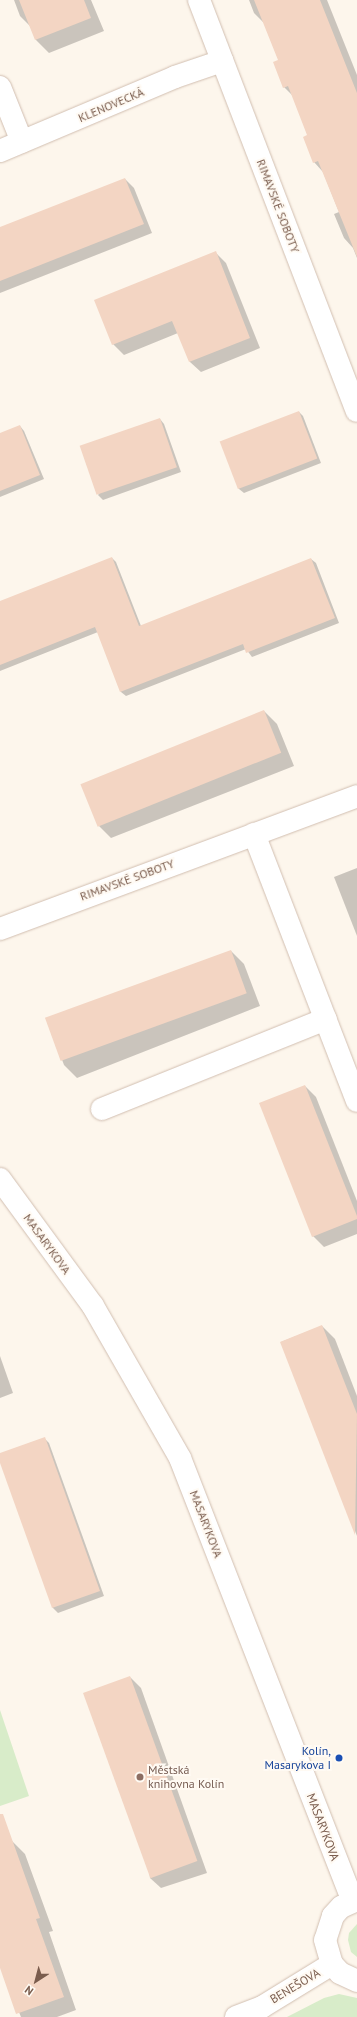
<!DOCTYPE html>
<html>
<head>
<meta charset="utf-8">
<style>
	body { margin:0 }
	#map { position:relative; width:357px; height:2017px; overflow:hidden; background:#fdf6ec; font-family:"PT Sans",sans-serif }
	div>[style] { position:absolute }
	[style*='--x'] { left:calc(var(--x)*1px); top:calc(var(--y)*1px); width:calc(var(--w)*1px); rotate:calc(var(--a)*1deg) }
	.green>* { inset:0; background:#d8ecc9 }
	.shadow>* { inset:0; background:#0003 }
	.building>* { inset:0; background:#f3d5c3; transform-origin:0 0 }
	.roads { filter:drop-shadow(0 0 1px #d1beb0) drop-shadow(0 0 1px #d1beb0) }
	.street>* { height:22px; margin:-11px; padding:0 11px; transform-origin:11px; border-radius:11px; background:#fff }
	.secondary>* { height:22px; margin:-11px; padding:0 11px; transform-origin:11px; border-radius:11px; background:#fff }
	.dots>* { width:11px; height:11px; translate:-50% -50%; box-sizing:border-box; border:2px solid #fffaf3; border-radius:50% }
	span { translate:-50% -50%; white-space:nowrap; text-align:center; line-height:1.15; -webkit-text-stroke:4px #fffaf3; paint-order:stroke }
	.street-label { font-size:12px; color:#7a5c4d }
	.transit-label { font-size:12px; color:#164399 }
	.right { translate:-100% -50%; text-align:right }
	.education-label { font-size:12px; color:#785e54 }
	.left { translate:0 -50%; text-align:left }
	.north { position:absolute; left:16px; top:1961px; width:40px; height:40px; -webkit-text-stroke:3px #fffaf3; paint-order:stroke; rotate:216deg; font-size:11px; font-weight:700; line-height:16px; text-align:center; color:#7a5c4d }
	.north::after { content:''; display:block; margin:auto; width:14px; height:18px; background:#7a5c4d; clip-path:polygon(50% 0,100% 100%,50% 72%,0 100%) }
</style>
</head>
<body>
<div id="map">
	<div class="green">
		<div style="clip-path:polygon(0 1710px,29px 1796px,0 1806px)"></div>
		<div style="clip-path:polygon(357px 1924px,357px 1957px,351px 1952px,348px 1940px,349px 1933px)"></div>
		<div style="clip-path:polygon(339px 1994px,357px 1998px,357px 2017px,287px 2017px,324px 1998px)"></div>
	</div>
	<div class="shadow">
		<div style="clip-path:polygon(14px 0,91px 0,104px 31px,49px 53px,36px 40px,30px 26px,20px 16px)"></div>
		<div style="clip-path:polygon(249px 0,327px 0,357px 75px,357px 258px,353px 248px,344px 238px,334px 214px,339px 212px,323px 172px,314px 162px,308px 136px,293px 96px,284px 87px,279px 61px,264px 23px,254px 13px)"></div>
		<div style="clip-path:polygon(125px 179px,134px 188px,152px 233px,0 293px,0 228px)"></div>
		<div style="clip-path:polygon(215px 252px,226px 263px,260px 348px,201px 372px,190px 362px,178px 333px,124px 355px,113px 344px)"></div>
		<div style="clip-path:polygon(299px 412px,303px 416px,321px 463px,244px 493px,239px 489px,221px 442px)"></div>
		<div style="clip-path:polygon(160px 419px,164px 424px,181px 472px,103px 500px,98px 495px)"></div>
		<div style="clip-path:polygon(20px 426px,24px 431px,44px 479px,0 497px,0 434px)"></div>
		<div style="clip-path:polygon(112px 558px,116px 562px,141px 626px,311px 559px,316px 563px,339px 623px,252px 657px,246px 649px,126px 696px,121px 692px,98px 632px,0 671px,0 602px)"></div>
		<div style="clip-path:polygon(264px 711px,277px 724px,294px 766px,111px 838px,98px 825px)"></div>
		<div style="clip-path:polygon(357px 868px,357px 936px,334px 877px)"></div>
		<div style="clip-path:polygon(231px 951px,244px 964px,260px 1006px,77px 1078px,64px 1065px,48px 1023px)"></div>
		<div style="clip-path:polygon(305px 1086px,316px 1097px,357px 1201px,357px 1234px,324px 1247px,313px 1236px)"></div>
		<div style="clip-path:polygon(322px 1326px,335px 1339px,357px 1396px,357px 1536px,281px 1342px)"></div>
		<div style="clip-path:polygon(0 1356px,13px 1393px,0 1398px)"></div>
		<div style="clip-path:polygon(44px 1438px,49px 1443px,104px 1596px,58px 1613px,53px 1608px,0 1460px,0 1454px)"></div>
		<div style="clip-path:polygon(130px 1677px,141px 1688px,207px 1873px,161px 1888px,150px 1878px)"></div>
		<div style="clip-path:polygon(12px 1841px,25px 1854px,53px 1931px,49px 1932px,76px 2010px,57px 2017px,21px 2017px,0 1966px,0 1845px)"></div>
	</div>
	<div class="building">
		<div style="clip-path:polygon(19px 0,84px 0,91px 18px,35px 40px)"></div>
		<div style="clip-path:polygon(254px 0,320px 0,357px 93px,357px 257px,318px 161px,313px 163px,303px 137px,307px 135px,288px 86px,283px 88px,273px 62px,278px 60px)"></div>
		<div style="clip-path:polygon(125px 178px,144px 224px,0 281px,0 227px)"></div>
		<div style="clip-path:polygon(216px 251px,250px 338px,189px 362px,172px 321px,112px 345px,94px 300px)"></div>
		<div style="left:299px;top:411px;width:51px;height:85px;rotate:69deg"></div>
		<div style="left:160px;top:418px;width:52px;height:85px;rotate:71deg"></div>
		<div style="clip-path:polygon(20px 425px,40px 475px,0 491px,0 433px)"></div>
		<div style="clip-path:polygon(112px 557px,139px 626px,311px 558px,335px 618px,246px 653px,243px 644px,120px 692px,95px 627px,0 665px,0 601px)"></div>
		<div style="left:264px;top:710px;width:46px;height:198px;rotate:68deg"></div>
		<div style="left:231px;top:950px;width:46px;height:198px;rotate:70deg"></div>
		<div style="clip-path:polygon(305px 1085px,357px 1216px,357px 1219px,312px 1237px,259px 1103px)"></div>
		<div style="clip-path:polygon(322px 1325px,357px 1414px,355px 1535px,280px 1342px)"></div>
		<div style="clip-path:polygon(45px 1437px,100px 1591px,52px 1608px,0 1463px,0 1453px)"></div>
		<div style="left:130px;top:1676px;width:197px;height:50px;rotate:70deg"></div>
		<div style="clip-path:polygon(0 1814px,3px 1814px,40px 1918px,36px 1919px,64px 1997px,16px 2014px,0 1968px)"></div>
	</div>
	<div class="roads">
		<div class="street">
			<div style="--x:199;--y:0;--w:440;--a:69"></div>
			<div style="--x:0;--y:87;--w:59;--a:68.2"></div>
			<div style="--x:0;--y:151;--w:190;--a:-22.9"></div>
			<div style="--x:175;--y:77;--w:50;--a:-18.8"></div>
			<div style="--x:254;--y:834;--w:286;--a:68.9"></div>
			<div style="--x:0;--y:929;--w:381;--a:-20.4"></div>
			<div style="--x:102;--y:1109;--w:241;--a:-21.9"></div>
			<div style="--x:0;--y:1179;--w:157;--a:53.8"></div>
			<div style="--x:93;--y:1306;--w:175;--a:60.2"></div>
			<div style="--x:180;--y:1458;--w:476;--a:68.7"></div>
		</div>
		<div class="secondary">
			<div style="--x:357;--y:1900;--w:17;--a:156"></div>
			<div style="--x:341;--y:1907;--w:12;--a:132"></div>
			<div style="--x:333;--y:1916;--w:25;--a:108"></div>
			<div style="--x:325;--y:1940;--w:25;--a:74"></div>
			<div style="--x:332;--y:1964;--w:12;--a:48"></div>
			<div style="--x:340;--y:1973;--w:19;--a:25"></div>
			<div style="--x:236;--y:2017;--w:28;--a:-21"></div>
			<div style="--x:262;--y:2007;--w:82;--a:-31.6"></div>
		</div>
	</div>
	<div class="dots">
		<div style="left:339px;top:1758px;background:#1a4fb4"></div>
		<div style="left:140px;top:1777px;background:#8d6e63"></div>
	</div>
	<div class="street-label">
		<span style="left:111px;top:105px;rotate:-23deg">KLENOVECKÁ</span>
		<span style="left:278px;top:206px;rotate:69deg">RIMAVSKÉ SOBOTY</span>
		<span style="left:127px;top:880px;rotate:-20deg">RIMAVSKÉ SOBOTY</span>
		<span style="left:47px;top:1244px;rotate:54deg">MASARYKOVA</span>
		<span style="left:206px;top:1524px;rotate:69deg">MASARYKOVA</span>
		<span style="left:323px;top:1827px;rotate:69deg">MASARYKOVA</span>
		<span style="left:295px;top:1986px;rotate:-31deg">BENEŠOVA</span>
	</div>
	<div class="transit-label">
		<span class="right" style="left:331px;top:1758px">Kolín,<br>Masarykova I</span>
	</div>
	<div class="education-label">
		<span class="left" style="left:148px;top:1777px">Městská<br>knihovna Kolín</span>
	</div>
	<div class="north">N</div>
</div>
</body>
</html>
